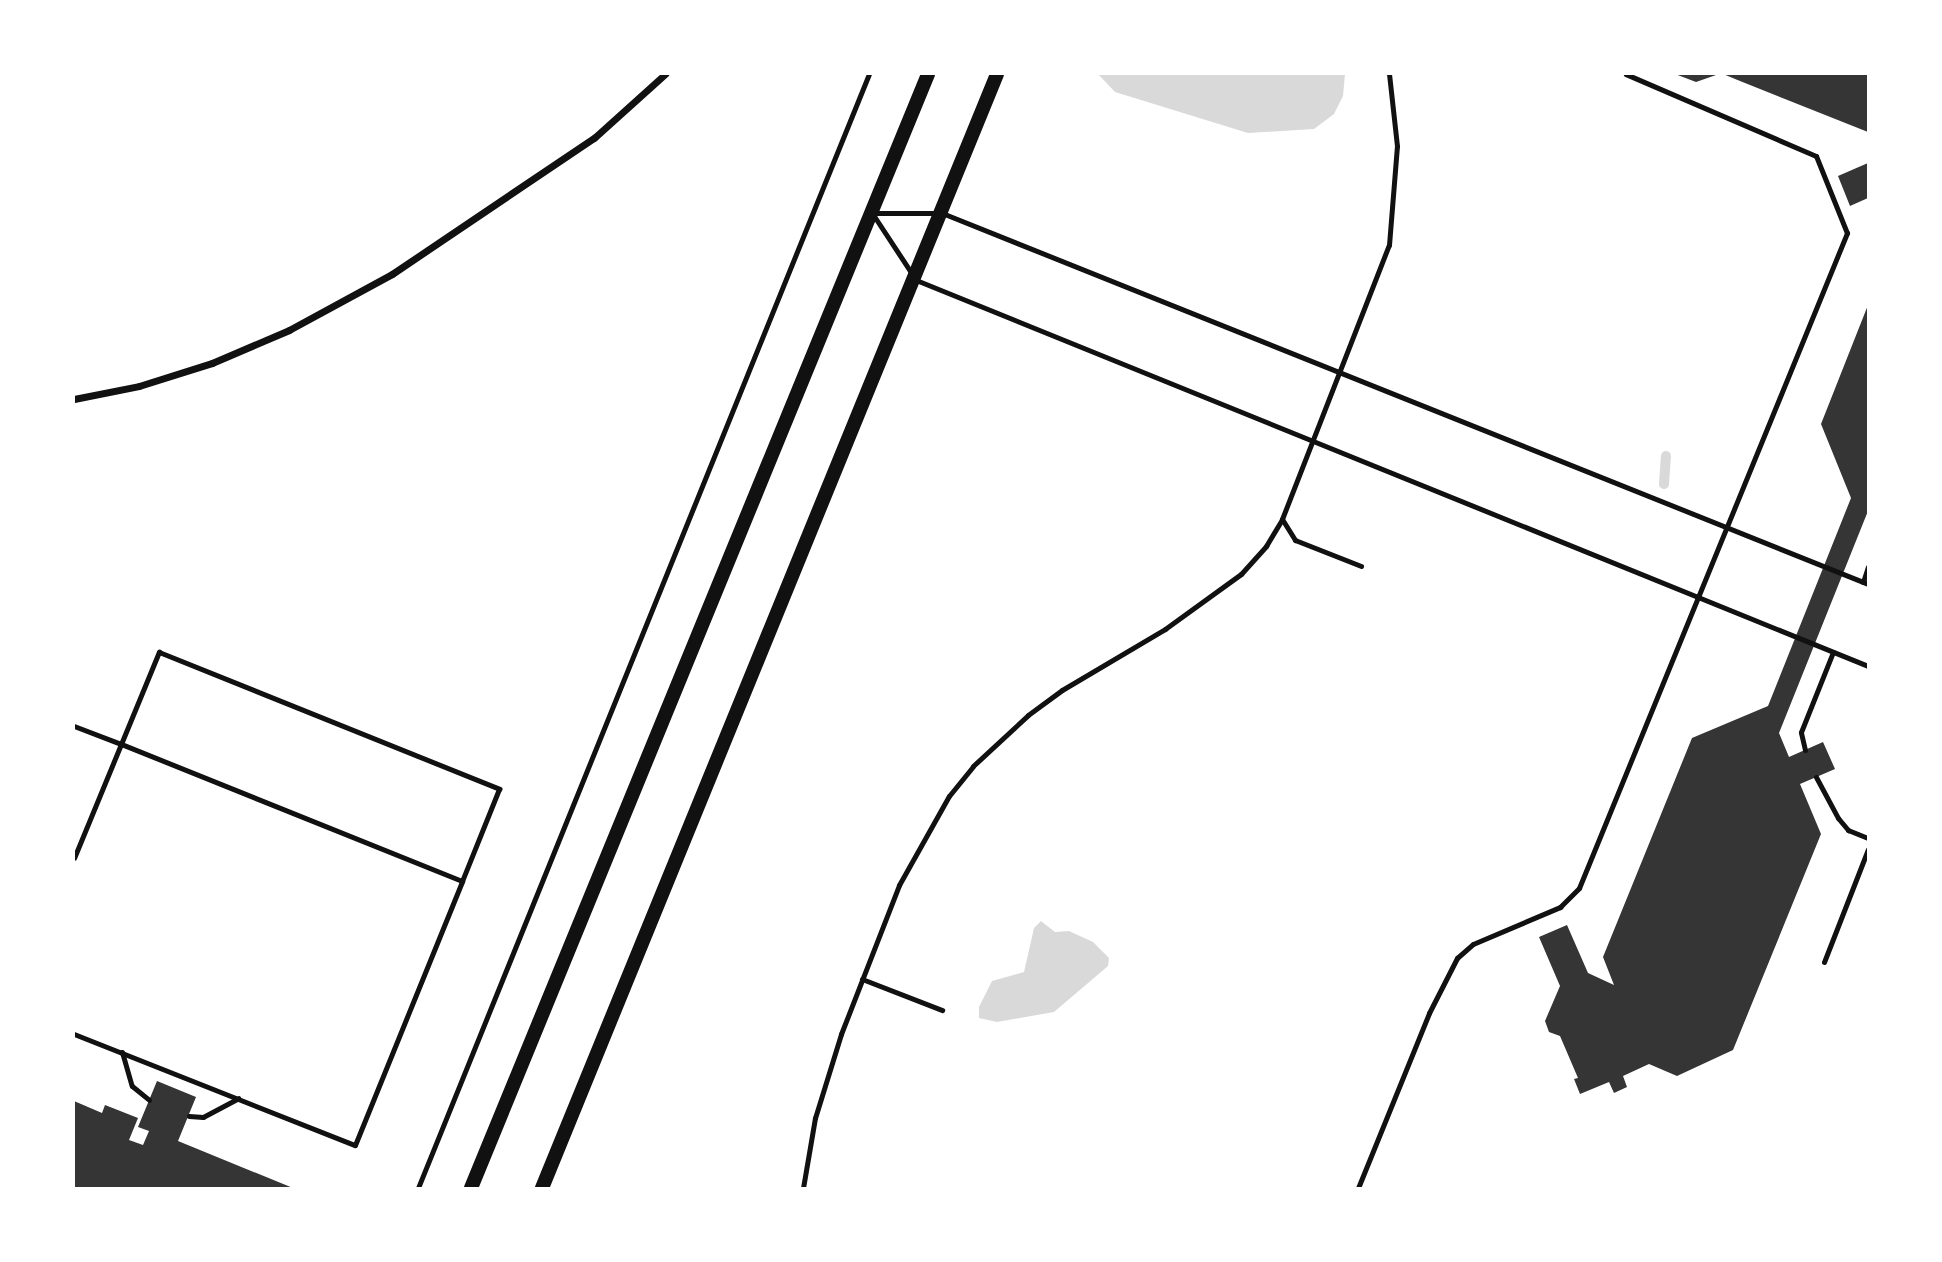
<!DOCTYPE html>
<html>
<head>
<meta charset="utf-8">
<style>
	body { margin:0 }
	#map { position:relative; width:1942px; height:1262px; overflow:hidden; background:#fff; font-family:"PT Sans Narrow",sans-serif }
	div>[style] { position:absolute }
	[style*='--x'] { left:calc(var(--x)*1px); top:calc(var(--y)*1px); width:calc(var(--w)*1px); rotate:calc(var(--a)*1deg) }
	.water>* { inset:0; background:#d9d9d9 }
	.stream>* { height:10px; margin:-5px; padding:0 5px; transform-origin:5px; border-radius:5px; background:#d9d9d9 }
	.building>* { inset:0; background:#353535 }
	.path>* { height:4.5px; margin:-2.25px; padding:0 2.25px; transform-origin:2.25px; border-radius:2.25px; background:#111 }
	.service>* { height:5px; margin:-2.5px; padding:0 2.5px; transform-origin:2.5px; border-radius:2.5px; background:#111 }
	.minor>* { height:7px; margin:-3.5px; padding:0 3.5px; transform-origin:3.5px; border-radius:3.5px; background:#111 }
	.secondary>* { height:14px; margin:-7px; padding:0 7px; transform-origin:7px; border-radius:7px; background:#111 }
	span { translate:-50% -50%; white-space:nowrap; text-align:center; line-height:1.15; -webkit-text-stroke:7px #fff; paint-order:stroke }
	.frame { position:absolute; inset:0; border:75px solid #fff; pointer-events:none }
</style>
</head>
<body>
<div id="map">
	<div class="water">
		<div style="clip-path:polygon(1098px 74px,1345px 74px,1343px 96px,1334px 114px,1314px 129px,1248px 133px,1115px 92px)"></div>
		<div style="clip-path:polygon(1041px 921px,1055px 932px,1069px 931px,1093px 942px,1109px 958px,1108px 966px,1054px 1012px,997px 1022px,979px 1018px,979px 1007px,992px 981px,1024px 972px,1034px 928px)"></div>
	</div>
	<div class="stream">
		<div style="--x:1664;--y:484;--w:28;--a:-86"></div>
	</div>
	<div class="building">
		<div style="clip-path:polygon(1675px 74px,1719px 74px,1696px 82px)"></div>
		<div style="clip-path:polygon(1723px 74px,1868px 74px,1868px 132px,1740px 81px)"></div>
		<div style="clip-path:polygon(1868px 163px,1868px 198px,1850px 206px,1838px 176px)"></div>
		<div style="clip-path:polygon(1868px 305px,1868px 511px,1779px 733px,1789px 757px,1823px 742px,1835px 769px,1800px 784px,1821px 834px,1733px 1050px,1677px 1076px,1649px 1064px,1623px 1076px,1627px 1087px,1614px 1093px,1609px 1082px,1580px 1094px,1574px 1079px,1578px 1078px,1560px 1036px,1549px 1032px,1545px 1021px,1560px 986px,1539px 937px,1567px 925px,1588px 973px,1614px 985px,1603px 957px,1692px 738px,1768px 706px,1851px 498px,1821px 424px)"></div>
		<div style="clip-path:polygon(157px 1081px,196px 1097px,178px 1141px,293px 1188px,74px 1188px,74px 1101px,102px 1113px,105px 1105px,138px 1118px,129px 1140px,143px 1145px,149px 1131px,138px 1127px)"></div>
	</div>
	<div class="path">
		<div style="--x:418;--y:1188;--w:1202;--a:-67.96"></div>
	</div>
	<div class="service">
		<div style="--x:872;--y:213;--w:70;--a:0"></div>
		<div style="--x:942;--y:213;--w:998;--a:21.83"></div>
		<div style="--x:874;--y:216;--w:77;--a:56.7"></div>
		<div style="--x:916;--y:280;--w:1027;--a:22.07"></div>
		<div style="--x:1282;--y:519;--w:25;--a:58"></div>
		<div style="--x:1295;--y:540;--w:71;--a:21.5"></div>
		<div style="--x:1863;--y:582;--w:16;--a:-72"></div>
		<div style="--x:74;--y:726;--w:50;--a:21"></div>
		<div style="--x:121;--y:744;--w:123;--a:112.4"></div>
		<div style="--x:1805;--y:750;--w:18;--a:-103"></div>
		<div style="--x:1801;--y:732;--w:86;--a:-68.2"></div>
		<div style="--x:1816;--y:777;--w:47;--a:61.8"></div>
		<div style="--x:1838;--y:818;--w:16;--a:50"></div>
		<div style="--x:1848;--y:830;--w:22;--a:22"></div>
		<div style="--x:1824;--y:962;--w:121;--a:-68.7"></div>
		<div style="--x:862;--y:979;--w:86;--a:21.2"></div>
		<div style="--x:74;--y:1034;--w:302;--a:21.6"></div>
		<div style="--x:355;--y:1145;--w:285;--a:-67.9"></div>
		<div style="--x:462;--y:881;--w:367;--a:-158.1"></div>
		<div style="--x:121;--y:744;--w:100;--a:-67.6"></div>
		<div style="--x:159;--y:652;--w:367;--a:21.9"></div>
		<div style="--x:499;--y:789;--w:99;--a:111.9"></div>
		<div style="--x:122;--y:1052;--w:35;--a:74"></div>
		<div style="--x:132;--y:1086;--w:22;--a:39"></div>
		<div style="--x:189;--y:1116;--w:14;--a:4"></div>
		<div style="--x:203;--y:1117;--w:40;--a:-28"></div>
		<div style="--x:803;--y:1188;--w:71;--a:-80.3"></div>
		<div style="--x:815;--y:1118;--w:88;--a:-72.8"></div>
		<div style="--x:841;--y:1034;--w:160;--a:-68.7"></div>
		<div style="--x:899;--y:885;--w:102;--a:-60.7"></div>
		<div style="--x:949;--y:796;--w:38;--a:-51"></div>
		<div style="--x:973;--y:766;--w:75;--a:-42.8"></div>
		<div style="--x:1028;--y:715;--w:42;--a:-36.3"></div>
		<div style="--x:1062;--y:690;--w:120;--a:-30.6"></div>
		<div style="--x:1165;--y:629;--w:94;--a:-35.9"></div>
		<div style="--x:1241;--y:574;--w:38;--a:-48"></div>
		<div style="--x:1266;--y:546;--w:31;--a:-59"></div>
		<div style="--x:1282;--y:519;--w:294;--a:-68.7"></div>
		<div style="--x:1389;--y:245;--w:99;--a:-85.4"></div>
		<div style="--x:1397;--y:146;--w:72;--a:-96.3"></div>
		<div style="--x:1358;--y:1188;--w:189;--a:-67.9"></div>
		<div style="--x:1429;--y:1013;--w:62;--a:-63"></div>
		<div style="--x:1457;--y:958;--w:21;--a:-41"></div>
		<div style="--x:1473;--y:944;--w:95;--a:-23"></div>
		<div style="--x:1560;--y:907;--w:27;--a:-45"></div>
		<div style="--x:1579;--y:888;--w:708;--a:-67.75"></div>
		<div style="--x:1847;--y:233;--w:83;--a:-111.9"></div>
		<div style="--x:1816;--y:156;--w:207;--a:-156.7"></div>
	</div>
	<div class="minor">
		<div style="--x:74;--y:399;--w:66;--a:-11.3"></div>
		<div style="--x:139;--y:386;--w:77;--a:-17.5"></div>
		<div style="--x:212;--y:363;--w:84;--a:-23.2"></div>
		<div style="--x:289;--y:330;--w:117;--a:-28.5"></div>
		<div style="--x:392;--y:274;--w:244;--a:-34"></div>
		<div style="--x:594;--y:138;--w:96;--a:-42"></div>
	</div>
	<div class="secondary">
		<div style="--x:471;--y:1188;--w:1204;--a:-67.69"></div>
		<div style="--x:542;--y:1188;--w:1203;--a:-67.78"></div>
	</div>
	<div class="frame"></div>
</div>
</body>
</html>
